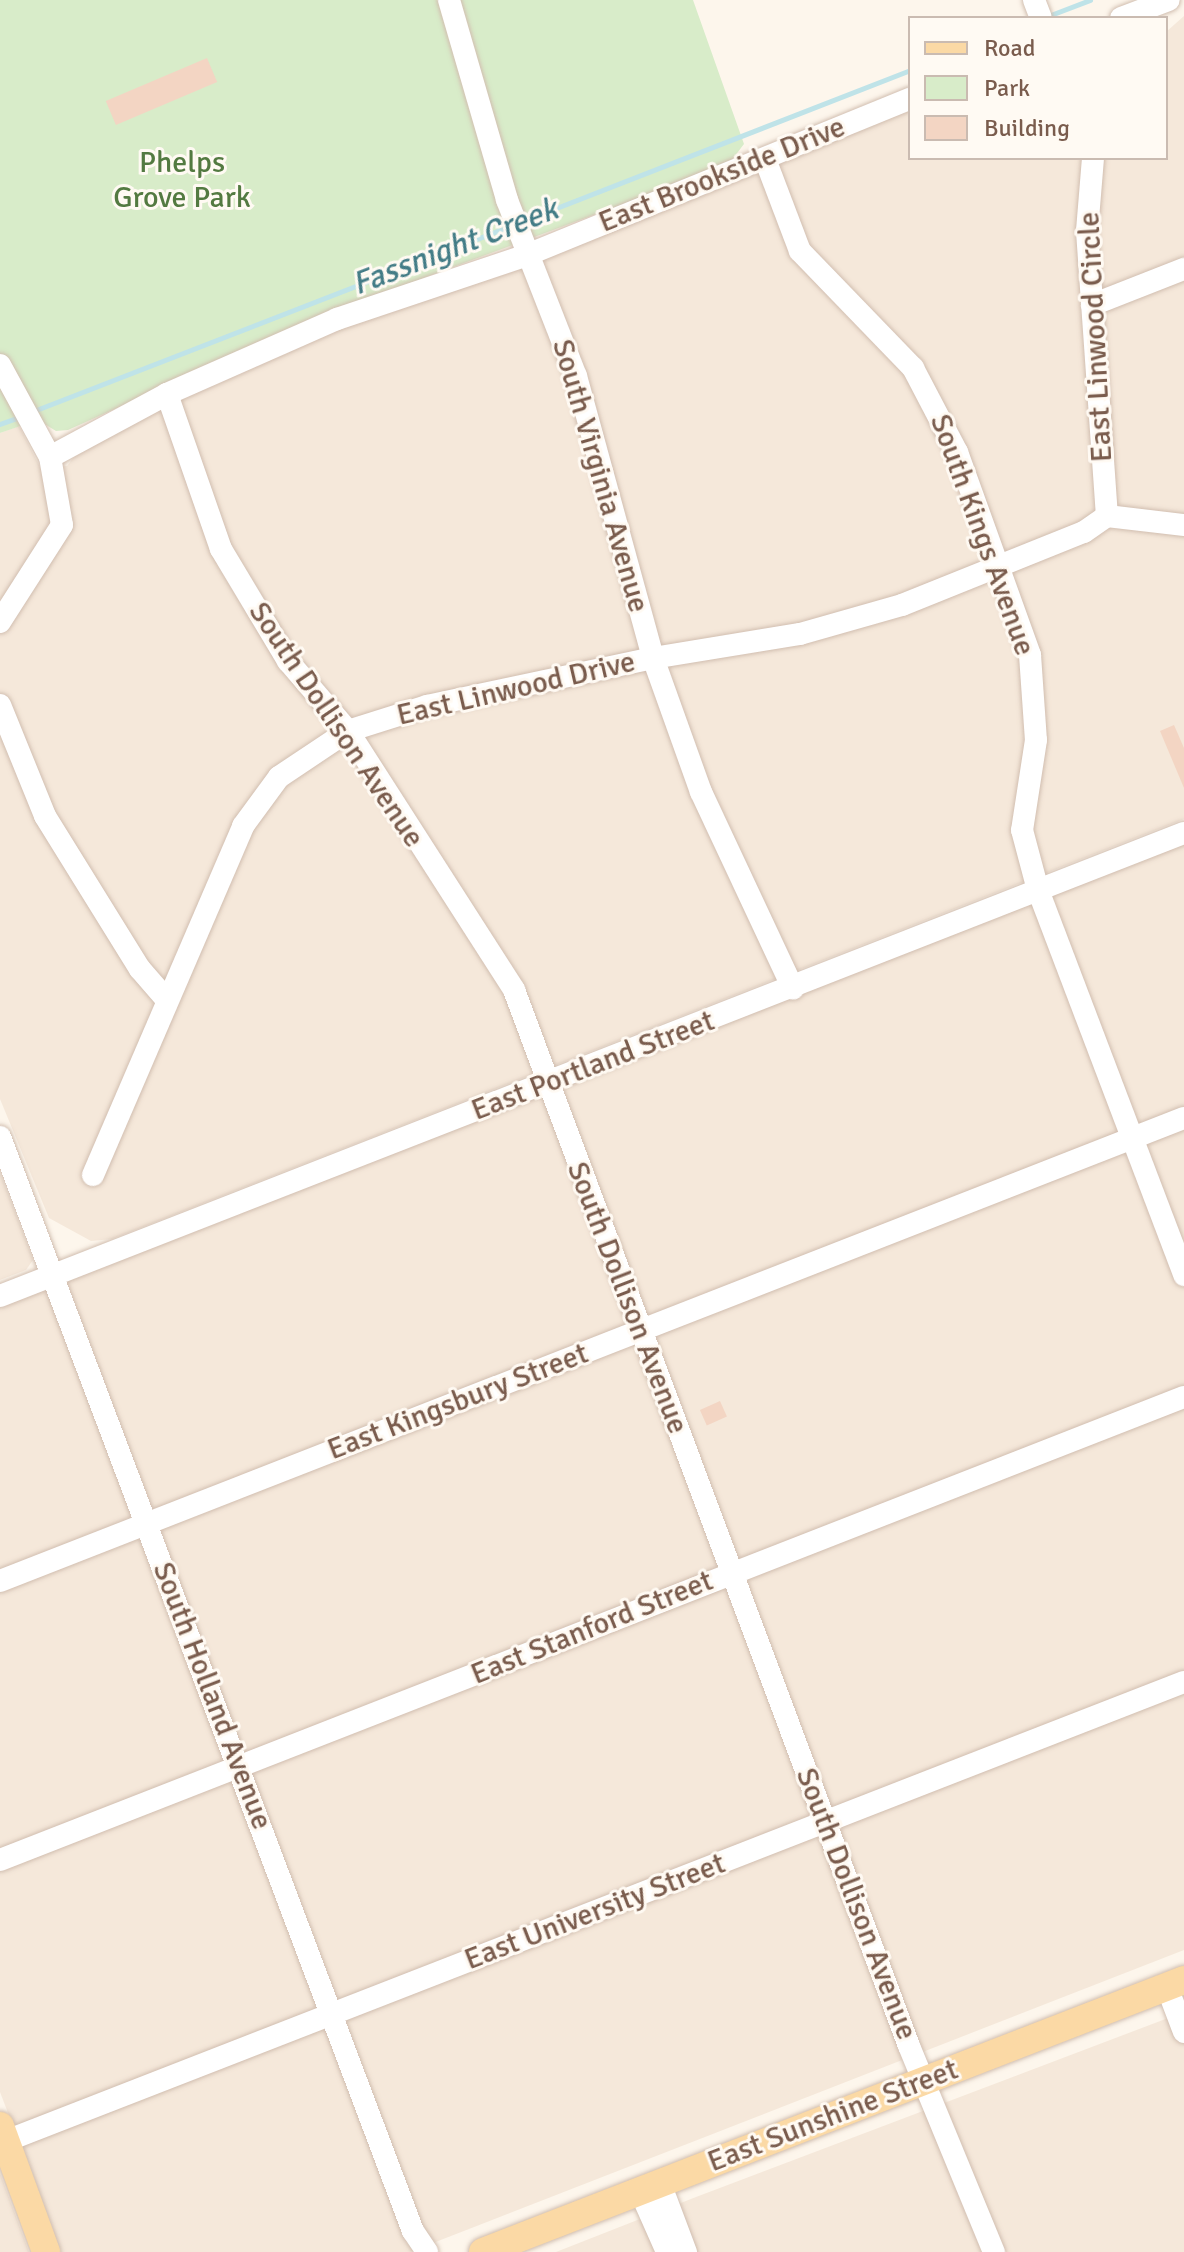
<!DOCTYPE html>
<html>
<head>
<meta charset="utf-8">
<style>
	body { margin:0 }
	#map { position:relative; width:1184px; height:2252px; overflow:hidden; background:#fdf6ec; font-family:Signika,sans-serif }
	div>[style] { position:absolute }
	[style*='--x'] { left:calc(var(--x)*1px); top:calc(var(--y)*1px); width:calc(var(--w)*1px); rotate:calc(var(--a)*1deg) }
	.residential>* { inset:0; background:#f5e8da }
	.green>* { inset:0; background:#d8ecc9 }
	.stream>* { height:5px; margin:-2.5px; padding:0 2.5px; transform-origin:2.5px; border-radius:2.5px; background:#bfe3e8 }
	.building>* { inset:0; background:#f3d5c3; transform-origin:0 0 }
	.roads { filter:drop-shadow(0 0 2px #d1beb0) drop-shadow(0 0 2px #d1beb0) }
	.minor>* { height:22px; margin:-11px; padding:0 11px; transform-origin:11px; border-radius:11px; background:#fff }
	.major>* { height:28px; margin:-14px; padding:0 14px; transform-origin:14px; border-radius:14px; background:#fbd9a5 }
	span { translate:-50% -50%; white-space:nowrap; text-align:center; line-height:1.15; -webkit-text-stroke:6px #fffaf3; paint-order:stroke }
	.park-label { font-size:30px; color:#537a41 }
	.street-label { font-size:30px; color:#7a5c4d }
	.water-label { font-size:32px; color:#437c86; font-style:italic }
	.legend { position:absolute; left:908px; top:16px; width:260px; height:144px; box-sizing:border-box; background:#fffaf3; border:2px solid #cabbb1; margin:0; padding:10px 14px; list-style:none; font-size:24px; color:#7a5c4d }
	.legend li { display:flex; align-items:center; gap:16px; height:40px }
	.legend b { width:40px; border:2px solid #cabbb1 }
</style>
</head>
<body>
<div id="map">
	<div class="residential">
		<div style="clip-path:polygon(1184px 16px,1184px 819px,112px 1239px,91px 1241px,49px 1218px,0 1099px,0 433px,19px 426px,41px 469px,67px 466px,80px 449px,149px 412px,296px 346px,910px 109px,910px 158px,1166px 158px,1166px 32px)"></div>
		<div style="clip-path:polygon(1184px 844px,1184px 1950px,410px 2252px,61px 2252px,0 2092px,0 1306px)"></div>
		<div style="clip-path:polygon(0 1173px,33px 1260px,26px 1270px,0 1280px)"></div>
		<div style="clip-path:polygon(1184px 2012px,1184px 2252px,556px 2252px,696px 2197px)"></div>
		<div style="clip-path:polygon(0 2173px,29px 2252px,0 2252px)"></div>
	</div>
	<div class="green">
		<div style="clip-path:polygon(0 0,693px 0,744px 144px,728px 165px,324px 315px,68px 430px,56px 431px,38px 420px,0 433px)"></div>
	</div>
	<div class="stream">
		<div style="--x:1048;--y:16;--w:45;--a:-20.9"></div>
		<div style="--x:523;--y:221;--w:415;--a:-21.3"></div>
		<div style="--x:31;--y:412;--w:514;--a:-21.22"></div>
		<div style="--x:0;--y:424;--w:23;--a:-20"></div>
	</div>
	<div class="building">
		<div style="left:207px;top:58px;width:26px;height:110px;rotate:67deg"></div>
		<div style="clip-path:polygon(1174px 725px,1184px 748px,1184px 788px,1160px 731px)"></div>
		<div style="left:720px;top:1401px;width:17px;height:22px;rotate:66deg"></div>
	</div>
	<div class="roads">
		<div class="minor">
			<div style="--x:449;--y:0;--w:208;--a:73.8"></div>
			<div style="--x:507;--y:200;--w:189;--a:68.6"></div>
			<div style="--x:576;--y:376;--w:292;--a:74.7"></div>
			<div style="--x:653;--y:658;--w:142;--a:70.3"></div>
			<div style="--x:701;--y:792;--w:217;--a:64.9"></div>
			<div style="--x:1034;--y:0;--w:19;--a:69"></div>
			<div style="--x:1121;--y:18;--w:51;--a:-20.6"></div>
			<div style="--x:1093;--y:158;--w:73;--a:94.7"></div>
			<div style="--x:1087;--y:231;--w:286;--a:86"></div>
			<div style="--x:765;--y:159;--w:98;--a:69.2"></div>
			<div style="--x:800;--y:251;--w:163;--a:46"></div>
			<div style="--x:913;--y:368;--w:95;--a:62.4"></div>
			<div style="--x:957;--y:452;--w:216;--a:70.2"></div>
			<div style="--x:1030;--y:655;--w:85;--a:86"></div>
			<div style="--x:1036;--y:740;--w:91;--a:98.8"></div>
			<div style="--x:1022;--y:830;--w:62;--a:75.1"></div>
			<div style="--x:1038;--y:890;--w:412;--a:69.2"></div>
			<div style="--x:1092;--y:305;--w:99;--a:-21.4"></div>
			<div style="--x:0;--y:365;--w:105;--a:61.5"></div>
			<div style="--x:50;--y:457;--w:69;--a:80"></div>
			<div style="--x:62;--y:525;--w:115;--a:122.6"></div>
			<div style="--x:167;--y:394;--w:164;--a:70.8"></div>
			<div style="--x:221;--y:549;--w:131;--a:59.1"></div>
			<div style="--x:288;--y:661;--w:92;--a:49.4"></div>
			<div style="--x:348;--y:731;--w:308;--a:57.3"></div>
			<div style="--x:514;--y:990;--w:1127;--a:69.49"></div>
			<div style="--x:909;--y:2046;--w:223;--a:67.6"></div>
			<div style="--x:50;--y:457;--w:133;--a:-28.3"></div>
			<div style="--x:167;--y:394;--w:186;--a:-23.8"></div>
			<div style="--x:337;--y:319;--w:200;--a:-18.6"></div>
			<div style="--x:527;--y:255;--w:414;--a:-22.2"></div>
			<div style="--x:0;--y:705;--w:120;--a:67.9"></div>
			<div style="--x:45;--y:816;--w:180;--a:58.2"></div>
			<div style="--x:140;--y:969;--w:38;--a:49"></div>
			<div style="--x:0;--y:1137;--w:1169;--a:69.32"></div>
			<div style="--x:413;--y:2231;--w:25;--a:56"></div>
			<div style="--x:93;--y:1175;--w:380;--a:-66.7"></div>
			<div style="--x:243;--y:826;--w:61;--a:-53.7"></div>
			<div style="--x:279;--y:777;--w:83;--a:-33.7"></div>
			<div style="--x:348;--y:731;--w:83;--a:-17.6"></div>
			<div style="--x:427;--y:706;--w:231;--a:-12"></div>
			<div style="--x:653;--y:658;--w:149;--a:-9.3"></div>
			<div style="--x:800;--y:634;--w:106;--a:-15.9"></div>
			<div style="--x:902;--y:605;--w:196;--a:-21.9"></div>
			<div style="--x:1084;--y:532;--w:28;--a:-35"></div>
			<div style="--x:1107;--y:516;--w:78;--a:6.7"></div>
			<div style="--x:0;--y:1296;--w:1271;--a:-21.36"></div>
			<div style="--x:0;--y:1581;--w:1271;--a:-21.36"></div>
			<div style="--x:0;--y:1860;--w:1271;--a:-21.36"></div>
			<div style="--x:1167;--y:1987;--w:48;--a:69.3"></div>
			<div style="--x:6;--y:2141;--w:1264;--a:-21.29"></div>
			<div style="--x:660;--y:2183;--w:74;--a:69.4"></div>
			<div style="--x:640;--y:2191;--w:67;--a:66.1"></div>
		</div>
		<div class="major">
			<div style="--x:0;--y:2126;--w:134;--a:69.9"></div>
			<div style="--x:483;--y:2252;--w:752;--a:-21.21"></div>
		</div>
	</div>
	<div class="park-label">
		<span style="left:182px;top:180px">Phelps<br>Grove Park</span>
	</div>
	<div class="street-label">
		<span style="left:722px;top:175px;rotate:-22deg">East Brookside Drive</span>
		<span style="left:1096px;top:337px;rotate:-93deg">East Linwood Circle</span>
		<span style="left:600px;top:476px;rotate:74deg">South Virginia Avenue</span>
		<span style="left:982px;top:535px;rotate:70deg">South Kings Avenue</span>
		<span style="left:516px;top:689px;rotate:-13deg">East Linwood Drive</span>
		<span style="left:336px;top:725px;rotate:56deg">South Dollison Avenue</span>
		<span style="left:593px;top:1066px;rotate:-21deg">East Portland Street</span>
		<span style="left:627px;top:1298px;rotate:69deg">South Dollison Avenue</span>
		<span style="left:458px;top:1402px;rotate:-21deg">East Kingsbury Street</span>
		<span style="left:592px;top:1628px;rotate:-22deg">East Stanford Street</span>
		<span style="left:212px;top:1696px;rotate:69deg">South Holland Avenue</span>
		<span style="left:856px;top:1904px;rotate:69deg">South Dollison Avenue</span>
		<span style="left:595px;top:1912px;rotate:-21deg">East University Street</span>
		<span style="left:833px;top:2116px;rotate:-21deg">East Sunshine Street</span>
	</div>
	<div class="water-label">
		<span style="left:455px;top:247px;rotate:-21deg">Fassnight Creek</span>
	</div>
	<ul class="legend">
	<li><b style="height:10px;background:#fbd9a5"></b>Road</li>
	<li><b style="height:22px;background:#d8ecc9"></b>Park</li>
	<li><b style="height:22px;background:#f3d5c3"></b>Building</li>
	</ul>
</div>
</body>
</html>
